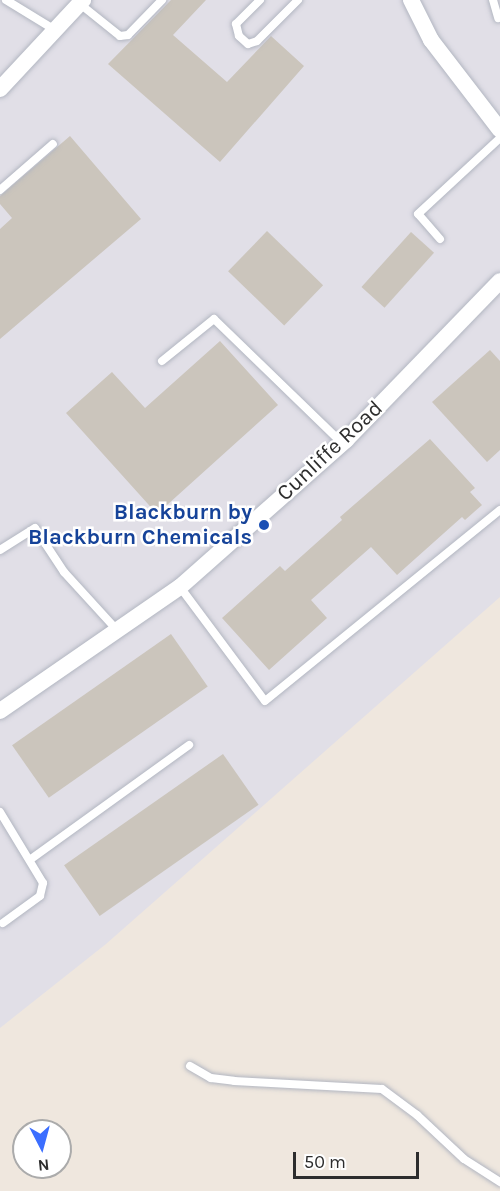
<!DOCTYPE html>
<html>
<head>
<meta charset="utf-8">
<style>
	body { margin:0 }
	#map { position:relative; width:500px; height:1191px; overflow:hidden; background:#efe7de; font-family:Karla,sans-serif }
	div>[style] { position:absolute }
	[style*='--x'] { left:calc(var(--x)*1px); top:calc(var(--y)*1px); width:calc(var(--w)*1px); rotate:calc(var(--a)*1deg) }
	.industrial>* { inset:0; background:#e1dfe7 }
	.building>* { inset:0; background:#cbc5bc; transform-origin:0 0 }
	.roads { filter:drop-shadow(0 0 2px #b2b6c1) drop-shadow(0 0 2px #b2b6c1) }
	.service>* { height:8px; margin:-4px; padding:0 4px; transform-origin:4px; border-radius:4px; background:#fff }
	.minor>* { height:16px; margin:-8px; padding:0 8px; transform-origin:8px; border-radius:8px; background:#fff }
	.dots>* { width:16px; height:16px; translate:-50% -50%; box-sizing:border-box; border:3px solid #fff; border-radius:50% }
	span { translate:-50% -50%; white-space:nowrap; text-align:center; line-height:1.15; -webkit-text-stroke:5px #fff; paint-order:stroke }
	.street-label { font-size:22px; color:#2d2d2d }
	.transit-label { font-size:22px; color:#164399; font-weight:700 }
	.right { translate:-100% -50%; text-align:right }
	.north { position:absolute; left:12px; top:1119px; width:60px; height:60px; box-sizing:border-box; background:#fff; border:2px solid #ababab; border-radius:50%; rotate:174deg; font-size:16px; font-weight:700; line-height:24px; text-align:center; color:#2d2d2d }
	.north::after { content:''; display:block; margin:auto; width:21px; height:27px; background:#3b6eff; clip-path:polygon(50% 0,100% 100%,50% 72%,0 100%) }
	.scale { position:absolute; left:293px; top:1152px; width:126px; height:27px; box-sizing:border-box; border:3px solid #2d2d2d; border-top:0; padding-left:8px; font-size:18px; line-height:21px; white-space:nowrap; color:#2d2d2d; -webkit-text-stroke:4px #fff; paint-order:stroke }
</style>
</head>
<body>
<div id="map">
	<div class="industrial">
		<div style="clip-path:polygon(0 0,500px 0,500px 597px,106px 944px,0 1028px)"></div>
	</div>
	<div class="building">
		<div style="clip-path:polygon(171px 0,206px 0,173px 35px,227px 82px,271px 36px,304px 66px,220px 162px,108px 64px)"></div>
		<div style="clip-path:polygon(70px 136px,141px 219px,0 339px,0 229px,12px 218px,0 204px,0 196px)"></div>
		<div style="left:267px;top:231px;width:78px;height:56px;rotate:44deg"></div>
		<div style="left:411px;top:232px;width:31px;height:74px;rotate:42deg"></div>
		<div style="clip-path:polygon(220px 341px,278px 405px,157px 514px,66px 413px,112px 372px,145px 408px)"></div>
		<div style="clip-path:polygon(490px 350px,500px 361px,500px 450px,487px 462px,432px 402px)"></div>
		<div style="clip-path:polygon(430px 439px,475px 488px,470px 492px,482px 505px,465px 520px,462px 517px,397px 575px,371px 547px,311px 600px,327px 618px,269px 670px,222px 618px,280px 566px,285px 571px,342px 520px,340px 517px)"></div>
		<div style="left:171px;top:634px;width:64px;height:194px;rotate:55deg"></div>
		<div style="left:223px;top:754px;width:62px;height:194px;rotate:55deg"></div>
	</div>
	<div class="roads">
		<div class="service">
			<div style="--x:6;--y:0;--w:57;--a:31.5"></div>
			<div style="--x:260;--y:0;--w:34;--a:135"></div>
			<div style="--x:236;--y:24;--w:12;--a:76"></div>
			<div style="--x:239;--y:36;--w:12;--a:42"></div>
			<div style="--x:248;--y:44;--w:9;--a:-18"></div>
			<div style="--x:257;--y:41;--w:58;--a:-45"></div>
			<div style="--x:493;--y:0;--w:19;--a:74"></div>
			<div style="--x:80;--y:4;--w:51;--a:38.7"></div>
			<div style="--x:120;--y:36;--w:8;--a:-7"></div>
			<div style="--x:128;--y:35;--w:49;--a:-45.8"></div>
			<div style="--x:0;--y:190;--w:70;--a:-41"></div>
			<div style="--x:440;--y:239;--w:33;--a:-131"></div>
			<div style="--x:418;--y:214;--w:112;--a:-42.8"></div>
			<div style="--x:162;--y:361;--w:67;--a:-38.9"></div>
			<div style="--x:214;--y:319;--w:178;--a:44.1"></div>
			<div style="--x:0;--y:550;--w:41;--a:-32.2"></div>
			<div style="--x:35;--y:528;--w:53;--a:56.6"></div>
			<div style="--x:64;--y:572;--w:79;--a:47.6"></div>
			<div style="--x:180;--y:587;--w:142;--a:53.3"></div>
			<div style="--x:265;--y:701;--w:303;--a:-39.1"></div>
			<div style="--x:0;--y:812;--w:83;--a:58.8"></div>
			<div style="--x:43;--y:883;--w:13;--a:103"></div>
			<div style="--x:40;--y:896;--w:46;--a:143.9"></div>
			<div style="--x:31;--y:859;--w:195;--a:-35.8"></div>
			<div style="--x:190;--y:1066;--w:24;--a:30"></div>
			<div style="--x:211;--y:1078;--w:23;--a:7"></div>
			<div style="--x:234;--y:1081;--w:148;--a:3.1"></div>
			<div style="--x:382;--y:1089;--w:44;--a:36.6"></div>
			<div style="--x:417;--y:1115;--w:64;--a:43.1"></div>
			<div style="--x:464;--y:1159;--w:43;--a:32.6"></div>
		</div>
		<div class="minor">
			<div style="--x:411;--y:0;--w:45;--a:63.4"></div>
			<div style="--x:431;--y:40;--w:113;--a:52.5"></div>
			<div style="--x:0;--y:89;--w:122;--a:-47"></div>
			<div style="--x:0;--y:711;--w:219;--a:-34.6"></div>
			<div style="--x:180;--y:587;--w:222;--a:-41.5"></div>
			<div style="--x:346;--y:440;--w:221;--a:-45.9"></div>
		</div>
	</div>
	<div class="dots">
		<div style="left:264px;top:525px;background:#1a4fb4"></div>
	</div>
	<div class="street-label">
		<span style="left:330px;top:451px;rotate:-43deg">Cunliffe Road</span>
	</div>
	<div class="transit-label">
		<span class="right" style="left:252px;top:525px">Blackburn by<br>Blackburn Chemicals</span>
	</div>
	<div class="north">N</div>
	<div class="scale">50 m</div>
</div>
</body>
</html>
